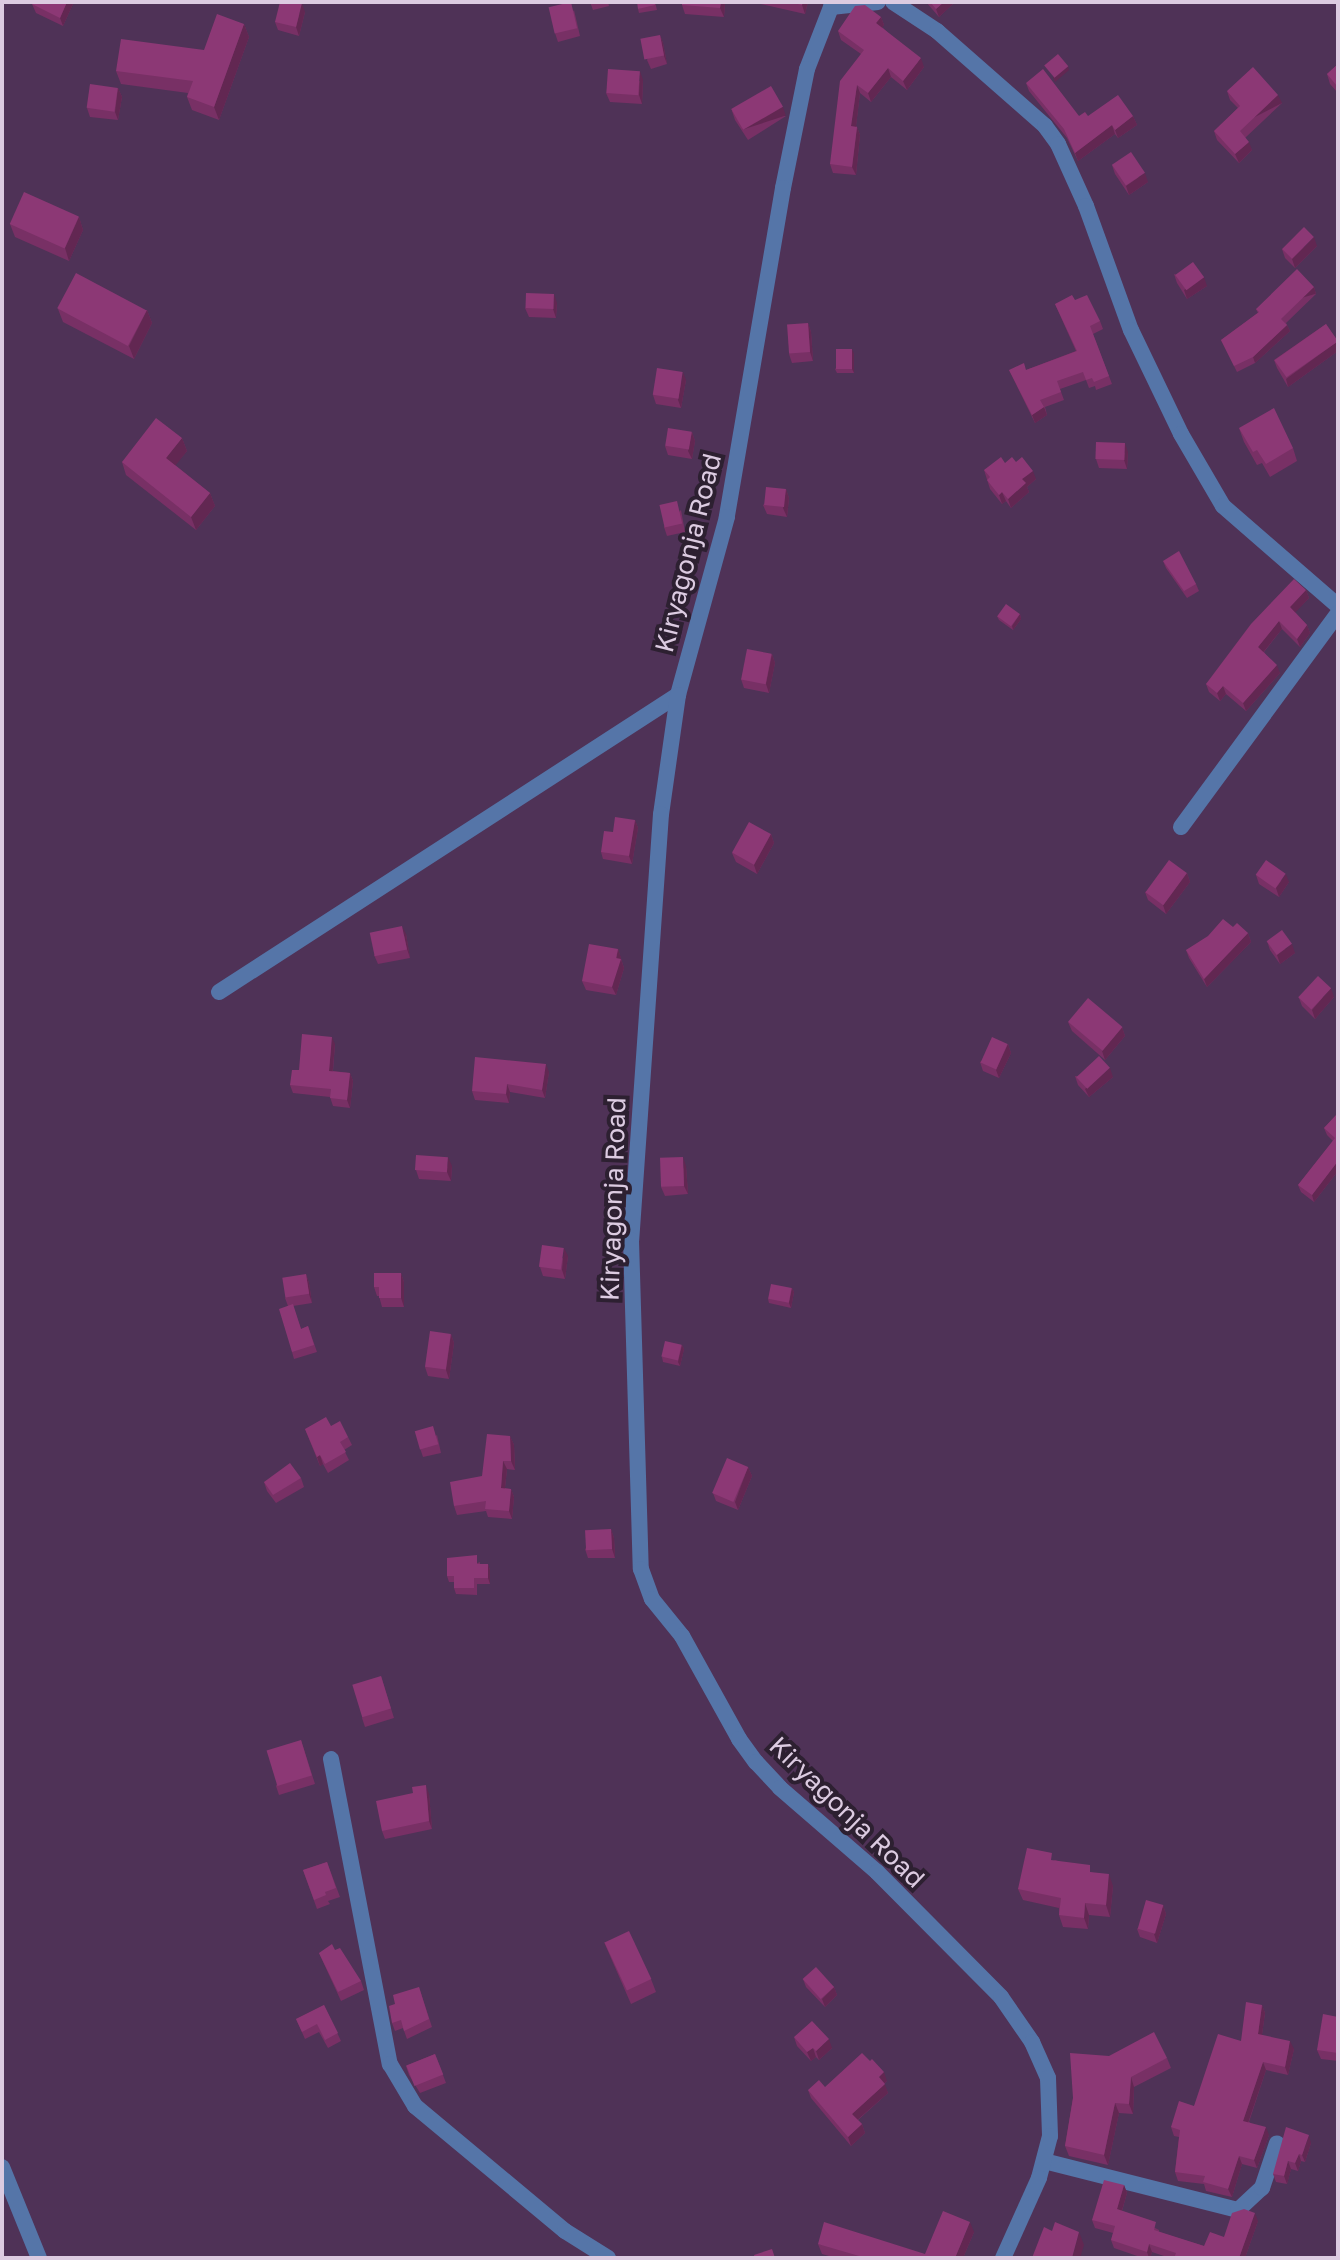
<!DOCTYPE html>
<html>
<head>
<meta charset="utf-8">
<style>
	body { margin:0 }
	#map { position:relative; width:1340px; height:2260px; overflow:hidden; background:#4f3257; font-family:"Golos Text",sans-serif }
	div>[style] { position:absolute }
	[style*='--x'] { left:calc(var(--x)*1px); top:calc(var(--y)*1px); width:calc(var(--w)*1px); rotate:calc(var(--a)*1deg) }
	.minor>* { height:16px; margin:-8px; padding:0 8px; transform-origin:8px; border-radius:8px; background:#5575a8 }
	.tertiary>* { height:16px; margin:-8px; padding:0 8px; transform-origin:8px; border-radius:8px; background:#5575a8 }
	.wall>* { inset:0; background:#783065 }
	.shaded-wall>* { inset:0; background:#622752; transform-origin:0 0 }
	.building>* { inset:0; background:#8c3875; transform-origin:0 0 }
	span { translate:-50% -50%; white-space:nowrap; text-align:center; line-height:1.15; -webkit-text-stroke:8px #2d2031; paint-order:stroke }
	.street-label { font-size:26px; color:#dccbe1 }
	.frame { position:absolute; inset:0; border:4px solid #dccbe1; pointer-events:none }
</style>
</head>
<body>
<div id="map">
	<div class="minor">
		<div style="--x:893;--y:2;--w:53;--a:33.4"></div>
		<div style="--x:937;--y:31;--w:144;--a:41.3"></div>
		<div style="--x:1045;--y:126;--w:22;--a:54"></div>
		<div style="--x:1058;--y:144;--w:68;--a:65.7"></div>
		<div style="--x:1086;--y:206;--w:132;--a:70.1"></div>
		<div style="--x:1131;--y:330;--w:115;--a:64.3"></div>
		<div style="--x:1181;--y:434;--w:83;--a:59.7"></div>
		<div style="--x:1223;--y:506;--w:152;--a:41"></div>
		<div style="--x:831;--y:7;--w:47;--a:-6.1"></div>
		<div style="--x:1181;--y:827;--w:265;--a:-53.7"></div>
		<div style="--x:219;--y:992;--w:547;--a:-32.91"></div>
		<div style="--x:331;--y:1759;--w:311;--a:79.1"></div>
		<div style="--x:390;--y:2064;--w:49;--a:59.2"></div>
		<div style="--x:415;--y:2106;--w:195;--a:39.8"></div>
		<div style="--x:565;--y:2231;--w:51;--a:32.1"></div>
		<div style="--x:1044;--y:2161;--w:200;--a:14.2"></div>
		<div style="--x:1238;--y:2210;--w:33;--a:-43"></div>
		<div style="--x:1262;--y:2188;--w:47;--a:-71.6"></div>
		<div style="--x:2;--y:2167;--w:98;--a:67.9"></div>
	</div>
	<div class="tertiary">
		<div style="--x:833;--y:2;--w:72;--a:111.2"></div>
		<div style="--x:807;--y:69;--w:121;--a:101.4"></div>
		<div style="--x:783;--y:188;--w:334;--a:99.7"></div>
		<div style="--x:727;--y:517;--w:185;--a:105.4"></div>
		<div style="--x:678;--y:695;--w:120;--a:98.1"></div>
		<div style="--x:661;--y:814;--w:427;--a:94"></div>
		<div style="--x:631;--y:1240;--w:329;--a:88.3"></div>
		<div style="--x:641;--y:1569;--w:32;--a:70"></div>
		<div style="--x:652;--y:1599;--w:48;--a:51"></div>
		<div style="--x:682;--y:1636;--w:118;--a:61"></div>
		<div style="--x:739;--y:1739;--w:29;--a:54"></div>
		<div style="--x:756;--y:1762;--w:35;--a:47"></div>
		<div style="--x:780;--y:1788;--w:128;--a:40.9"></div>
		<div style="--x:877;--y:1872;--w:176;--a:45.2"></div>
		<div style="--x:1001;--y:1997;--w:55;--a:55.4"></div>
		<div style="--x:1032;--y:2042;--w:39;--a:66"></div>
		<div style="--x:1048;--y:2078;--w:58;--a:88"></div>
		<div style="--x:1050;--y:2136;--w:43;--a:104.7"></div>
		<div style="--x:1039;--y:2178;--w:88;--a:114.2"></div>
	</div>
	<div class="wall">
		<div style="clip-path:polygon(34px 2px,73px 2px,73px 4px,63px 26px,36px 13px,32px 4px)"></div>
		<div style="clip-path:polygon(590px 2px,608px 2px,609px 6px,593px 10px)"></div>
		<div style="clip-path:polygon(655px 2px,657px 10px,639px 13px,638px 9px)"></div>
		<div style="clip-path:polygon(752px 2px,808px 2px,805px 14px)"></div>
		<div style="clip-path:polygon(926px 2px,955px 2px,939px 17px)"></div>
		<div style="clip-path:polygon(725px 3px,724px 17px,685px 14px,682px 5px)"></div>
		<div style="clip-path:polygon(574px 10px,580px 36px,558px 42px,555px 33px)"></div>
		<div style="clip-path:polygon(305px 12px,299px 36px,278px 30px,275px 22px)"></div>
		<div style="clip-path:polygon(881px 17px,884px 25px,882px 27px,924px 67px,907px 90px,891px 77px,871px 102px,860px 93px,856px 126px,857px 127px,860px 135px,856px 175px,833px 173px,830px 164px,861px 54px,841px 40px,838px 31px)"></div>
		<div style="clip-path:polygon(244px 24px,249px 37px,219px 120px,192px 110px,187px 97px,188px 93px,121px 84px,116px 71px,204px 50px)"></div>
		<div style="clip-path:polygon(660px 35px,663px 43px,667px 64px,651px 69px,647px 60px)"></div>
		<div style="clip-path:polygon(1338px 64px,1338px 93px,1330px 84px,1327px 74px)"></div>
		<div style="clip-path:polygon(643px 80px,642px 104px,610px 102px,606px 93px)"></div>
		<div style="clip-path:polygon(1026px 83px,1079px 116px,1133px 116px,1137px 125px,1118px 138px,1115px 134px,1078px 161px,1067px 138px,1029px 91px)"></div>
		<div style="clip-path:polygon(118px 88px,122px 97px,118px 120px,90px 117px,87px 108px)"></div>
		<div style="clip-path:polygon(1227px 91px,1282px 103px,1245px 138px,1252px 150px,1239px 163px,1217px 140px,1214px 131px,1238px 108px,1230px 100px)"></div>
		<div style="clip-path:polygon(732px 111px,786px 116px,748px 140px,735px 120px)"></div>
		<div style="clip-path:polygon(1112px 165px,1148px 182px,1129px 195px,1115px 174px)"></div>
		<div style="clip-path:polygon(79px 217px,83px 230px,69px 261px,15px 237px,10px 224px)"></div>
		<div style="clip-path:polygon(1317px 246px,1295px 268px,1285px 258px,1282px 249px)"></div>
		<div style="clip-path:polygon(1174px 274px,1207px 286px,1187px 299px,1177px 283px)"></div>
		<div style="clip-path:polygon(1314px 287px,1316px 294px,1286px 323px,1290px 331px,1255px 363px,1237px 372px,1221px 340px,1258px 313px,1256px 309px)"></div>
		<div style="clip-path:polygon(1075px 300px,1100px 321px,1103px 329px,1093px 334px,1112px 384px,1096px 390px,1095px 386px,1089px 388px,1086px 380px,1060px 389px,1064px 400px,1045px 407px,1047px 415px,1035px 423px,1009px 370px,1026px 370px,1076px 351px,1055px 304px)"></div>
		<div style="clip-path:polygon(557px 303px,556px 318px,529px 317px,525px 308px)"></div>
		<div style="clip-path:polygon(58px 309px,147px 310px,152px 323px,134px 359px,63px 322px)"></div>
		<div style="clip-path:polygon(808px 323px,811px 332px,813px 361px,792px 363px,789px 354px)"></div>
		<div style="clip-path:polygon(1326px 324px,1338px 342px,1338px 351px,1288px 387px,1277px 368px,1274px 360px)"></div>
		<div style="clip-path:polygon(854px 354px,854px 373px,837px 373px,835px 369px)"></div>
		<div style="clip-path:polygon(686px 380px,681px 408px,656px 404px,653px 395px)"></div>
		<div style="clip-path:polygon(1239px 428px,1293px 448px,1297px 461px,1270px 477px,1262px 463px,1257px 465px,1244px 442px)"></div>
		<div style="clip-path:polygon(692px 432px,695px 441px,692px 459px,668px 455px,665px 446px)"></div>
		<div style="clip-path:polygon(182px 438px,187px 451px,175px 465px,210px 493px,215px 506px,196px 530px,126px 475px,122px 462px)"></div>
		<div style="clip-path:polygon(1128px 452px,1127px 469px,1099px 468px,1096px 459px)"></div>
		<div style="clip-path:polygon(1016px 462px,1036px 479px,1027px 487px,1029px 492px,1011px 508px,1006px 501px,1002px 504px,990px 489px,984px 470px,1005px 463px)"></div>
		<div style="clip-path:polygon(786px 489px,789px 498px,787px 517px,767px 514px,763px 505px)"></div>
		<div style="clip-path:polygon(681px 510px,685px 532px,667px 536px,664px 527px)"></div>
		<div style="clip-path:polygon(1163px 561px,1196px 584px,1199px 591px,1187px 598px,1166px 568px)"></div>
		<div style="clip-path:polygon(1306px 590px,1309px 598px,1295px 612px,1307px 625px,1310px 633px,1300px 647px,1282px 629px,1264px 652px,1280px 673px,1246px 711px,1226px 694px,1220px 701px,1209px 692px,1206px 684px)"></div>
		<div style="clip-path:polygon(1020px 614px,1021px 619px,1013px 630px,999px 620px,997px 616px)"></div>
		<div style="clip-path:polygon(772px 654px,775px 663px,769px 693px,744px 688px,741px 679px)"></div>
		<div style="clip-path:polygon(635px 820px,638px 828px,632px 864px,603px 859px,601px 852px,613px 832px)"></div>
		<div style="clip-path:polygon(771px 834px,774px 843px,757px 874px,736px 862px,732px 853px)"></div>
		<div style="clip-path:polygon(1187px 873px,1190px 882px,1166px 914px,1148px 900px,1145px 892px)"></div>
		<div style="clip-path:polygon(1256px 875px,1289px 882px,1279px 897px,1259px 884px)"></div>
		<div style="clip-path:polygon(1233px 927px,1248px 933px,1251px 942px,1207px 987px,1189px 958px,1186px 950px)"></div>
		<div style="clip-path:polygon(406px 934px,410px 958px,378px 964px,374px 955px)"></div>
		<div style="clip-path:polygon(1267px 941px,1295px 953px,1280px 964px,1270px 950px)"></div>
		<div style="clip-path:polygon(618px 949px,624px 968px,616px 995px,586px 990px,582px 981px)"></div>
		<div style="clip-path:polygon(1334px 997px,1315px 1019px,1302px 1006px,1299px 998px)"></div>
		<div style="clip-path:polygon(1068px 1022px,1122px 1027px,1125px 1036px,1105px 1060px,1072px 1031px)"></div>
		<div style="clip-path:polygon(335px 1044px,333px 1071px,350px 1073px,353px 1081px,350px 1108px,333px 1106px,330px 1097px,293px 1093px,290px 1085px,299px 1070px)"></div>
		<div style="clip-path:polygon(1008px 1044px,1011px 1053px,999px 1078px,983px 1071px,980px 1062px)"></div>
		<div style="clip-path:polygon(549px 1072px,545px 1098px,510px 1092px,509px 1103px,475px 1100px,472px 1091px)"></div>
		<div style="clip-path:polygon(1075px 1076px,1113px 1077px,1089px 1097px,1078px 1085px)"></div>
		<div style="clip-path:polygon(1338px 1113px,1338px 1171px,1314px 1202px,1301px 1192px,1298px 1185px,1333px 1141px,1327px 1135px,1324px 1128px)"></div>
		<div style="clip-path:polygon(452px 1166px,451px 1181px,419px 1179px,416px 1170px)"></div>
		<div style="clip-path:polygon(686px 1166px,688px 1194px,665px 1196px,661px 1187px)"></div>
		<div style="clip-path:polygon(568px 1256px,565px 1279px,543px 1276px,540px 1267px)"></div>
		<div style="clip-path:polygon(401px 1273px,404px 1282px,404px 1307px,382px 1307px,379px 1296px,377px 1296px,374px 1287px)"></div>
		<div style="clip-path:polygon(306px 1274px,309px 1283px,312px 1303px,293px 1306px,301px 1329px,308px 1326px,317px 1352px,294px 1359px,292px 1352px,288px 1306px,285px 1298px)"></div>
		<div style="clip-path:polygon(792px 1288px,794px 1292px,791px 1308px,769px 1303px,768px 1299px)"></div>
		<div style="clip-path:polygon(451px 1334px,454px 1343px,449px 1379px,428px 1376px,425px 1367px)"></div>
		<div style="clip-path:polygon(682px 1345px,684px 1349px,680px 1366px,663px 1362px,662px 1357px)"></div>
		<div style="clip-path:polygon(305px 1429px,348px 1437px,352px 1445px,344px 1450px,349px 1460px,328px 1473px,323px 1464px,320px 1466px)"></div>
		<div style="clip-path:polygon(437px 1435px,441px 1453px,423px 1457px,420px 1448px)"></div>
		<div style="clip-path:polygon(510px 1436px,514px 1445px,515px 1470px,507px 1469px,505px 1488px,511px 1489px,514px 1497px,512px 1519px,488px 1517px,486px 1511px,457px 1515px,454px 1506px,482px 1476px)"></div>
		<div style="clip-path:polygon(748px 1467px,752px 1476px,738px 1510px,716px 1501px,713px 1493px)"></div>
		<div style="clip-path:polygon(301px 1478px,304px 1487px,276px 1503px,267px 1491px,264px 1482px)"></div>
		<div style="clip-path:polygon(611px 1529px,614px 1538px,615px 1558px,588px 1558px,585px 1549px)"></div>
		<div style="clip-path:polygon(480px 1562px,480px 1564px,488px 1564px,490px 1570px,490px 1584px,477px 1584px,477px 1595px,456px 1594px,454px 1588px,454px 1582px,449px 1582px,447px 1576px)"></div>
		<div style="clip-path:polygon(381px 1676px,394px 1718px,365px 1727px,362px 1718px)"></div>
		<div style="clip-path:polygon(301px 1740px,315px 1784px,279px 1795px,276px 1786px)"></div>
		<div style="clip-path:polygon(429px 1794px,432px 1829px,385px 1839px,382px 1831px)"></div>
		<div style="clip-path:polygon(1055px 1860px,1093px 1873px,1113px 1886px,1110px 1917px,1089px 1915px,1088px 1929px,1063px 1927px,1059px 1915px,1059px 1908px,1023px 1900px,1018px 1889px)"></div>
		<div style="clip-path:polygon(327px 1862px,340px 1897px,328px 1901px,330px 1904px,317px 1909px,303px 1870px)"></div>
		<div style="clip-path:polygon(1163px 1905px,1166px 1914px,1157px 1943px,1140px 1937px,1137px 1929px)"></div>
		<div style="clip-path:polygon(604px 1942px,651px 1979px,656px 1992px,631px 2004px)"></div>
		<div style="clip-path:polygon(335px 1950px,361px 1981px,364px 1990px,341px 2001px,319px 1953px)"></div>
		<div style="clip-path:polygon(803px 1979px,834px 1987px,837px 1995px,825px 2007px,806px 1987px)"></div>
		<div style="clip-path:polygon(419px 1987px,432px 2027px,407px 2039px,403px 2028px,395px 2031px,392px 2023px,395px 2004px)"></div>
		<div style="clip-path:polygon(324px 2005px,341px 2041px,328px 2048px,319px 2032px,305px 2039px,296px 2019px)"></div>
		<div style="clip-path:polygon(1262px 2005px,1265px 2013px,1262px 2035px,1294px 2049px,1288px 2075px,1266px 2070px,1249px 2122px,1269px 2135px,1257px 2168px,1242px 2164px,1232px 2197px,1206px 2191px,1204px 2184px,1178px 2181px,1175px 2172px,1179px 2137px,1174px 2136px,1171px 2127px,1194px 2106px,1241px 2041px)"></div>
		<div style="clip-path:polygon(1338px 2017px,1338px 2061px,1321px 2059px,1317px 2050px)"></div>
		<div style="clip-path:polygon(794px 2037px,832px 2048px,819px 2060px,816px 2057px,811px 2061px,797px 2046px)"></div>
		<div style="clip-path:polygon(435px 2054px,446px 2083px,420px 2093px,409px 2075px,406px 2066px)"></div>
		<div style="clip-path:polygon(1167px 2058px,1171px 2068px,1134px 2087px,1133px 2114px,1119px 2113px,1108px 2165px,1069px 2156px,1065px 2146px,1073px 2098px)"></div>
		<div style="clip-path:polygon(887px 2081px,884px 2084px,888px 2093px,858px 2120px,862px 2124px,865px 2133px,851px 2146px,811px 2098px,808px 2090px)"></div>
		<div style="clip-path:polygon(1311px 2143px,1305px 2162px,1301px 2161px,1298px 2171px,1291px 2169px,1287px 2184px,1276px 2182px,1273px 2174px)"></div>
		<div style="clip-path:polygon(1124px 2185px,1127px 2193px,1122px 2211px,1159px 2230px,1159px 2232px,1204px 2246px,1258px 2221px,1245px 2258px,1170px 2258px,1152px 2252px,1150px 2258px,1143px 2258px,1114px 2248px,1111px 2240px,1113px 2233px,1095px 2228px,1092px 2220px)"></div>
		<div style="clip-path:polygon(974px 2232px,963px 2258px,836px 2258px,822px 2254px,818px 2244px,925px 2254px)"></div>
	</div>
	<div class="shaded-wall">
		<div style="clip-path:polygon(67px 2px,73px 2px,73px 4px,63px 26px,60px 18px)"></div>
		<div style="clip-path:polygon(721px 2px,725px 3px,724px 17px,720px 8px)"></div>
		<div style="clip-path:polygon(803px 2px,808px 2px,805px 14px,802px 5px)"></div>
		<div style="clip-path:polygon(944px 2px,955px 2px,939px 17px,936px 9px)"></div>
		<div style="clip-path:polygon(302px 3px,305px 12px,299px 36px,296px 27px)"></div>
		<div style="clip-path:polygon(881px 17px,884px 25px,880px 31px,876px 23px)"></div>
		<div style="clip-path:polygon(244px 24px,249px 37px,219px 120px,214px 107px)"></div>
		<div style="clip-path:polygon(660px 35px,663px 43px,667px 64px,664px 56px)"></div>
		<div style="clip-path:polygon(921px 58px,924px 67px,907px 90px,903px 81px)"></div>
		<div style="clip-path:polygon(1068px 66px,1069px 70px,1055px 82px,1053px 77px)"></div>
		<div style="clip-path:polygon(888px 68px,891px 77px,871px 102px,868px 93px)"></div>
		<div style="clip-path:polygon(640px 71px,643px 80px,642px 104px,639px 95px)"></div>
		<div style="clip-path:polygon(857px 85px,860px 93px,855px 135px,851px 126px)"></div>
		<div style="clip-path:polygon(118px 88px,122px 97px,118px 120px,115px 112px)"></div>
		<div style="left:1278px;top:95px;width:9px;height:52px;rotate:63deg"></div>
		<div style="left:783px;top:107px;width:9px;height:45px;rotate:72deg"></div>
		<div style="clip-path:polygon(1133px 116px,1137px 125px,1118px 138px,1115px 130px)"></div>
		<div style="clip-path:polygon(1112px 125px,1115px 134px,1078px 161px,1075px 153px)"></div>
		<div style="clip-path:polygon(857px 127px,860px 135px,856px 175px,852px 167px)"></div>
		<div style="clip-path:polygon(1249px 142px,1252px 150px,1239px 163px,1235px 154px)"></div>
		<div style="clip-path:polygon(1145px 173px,1148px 182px,1129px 195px,1126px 186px)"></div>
		<div style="clip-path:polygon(79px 217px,83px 230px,69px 261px,65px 248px)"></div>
		<div style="clip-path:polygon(1314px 237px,1317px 246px,1295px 268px,1292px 259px)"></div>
		<div style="clip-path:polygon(1204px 277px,1207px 286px,1187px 299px,1184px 290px)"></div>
		<div style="left:1314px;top:287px;width:7px;height:46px;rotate:74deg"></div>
		<div style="clip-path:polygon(554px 294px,557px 303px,556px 318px,553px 309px)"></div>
		<div style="clip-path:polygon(147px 310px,152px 323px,134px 359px,129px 346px)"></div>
		<div style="clip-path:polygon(808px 323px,811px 332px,813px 361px,810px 352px)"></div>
		<div style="clip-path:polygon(1287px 325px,1290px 331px,1255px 363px,1253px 357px)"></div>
		<div style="clip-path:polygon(1338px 341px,1338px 351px,1288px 387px,1286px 379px)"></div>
		<div style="clip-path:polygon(852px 349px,854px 354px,854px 373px,852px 369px)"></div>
		<div style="clip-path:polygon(683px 372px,686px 380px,681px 408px,678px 400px)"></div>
		<div style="clip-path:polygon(1044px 407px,1047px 415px,1035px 423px,1032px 415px)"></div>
		<div style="clip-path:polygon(692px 432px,695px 441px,692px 459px,688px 451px)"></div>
		<div style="clip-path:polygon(182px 438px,187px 451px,171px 471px,166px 458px)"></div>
		<div style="clip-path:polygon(1125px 443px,1128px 452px,1127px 469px,1124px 460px)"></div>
		<div style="clip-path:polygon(1033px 471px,1036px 479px,1027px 487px,1029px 492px,1011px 508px,1008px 499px,1022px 479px)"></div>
		<div style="clip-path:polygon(786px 489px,789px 498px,787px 517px,783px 508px)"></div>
		<div style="clip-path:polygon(1002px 492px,1006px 501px,1002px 504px,999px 495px)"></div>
		<div style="clip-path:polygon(210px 493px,215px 506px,196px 530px,191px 517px)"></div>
		<div style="clip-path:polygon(1306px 590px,1309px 598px,1293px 615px,1290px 607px)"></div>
		<div style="clip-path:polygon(1020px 614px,1021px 619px,1013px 630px,1012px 626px)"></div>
		<div style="clip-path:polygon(1279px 621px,1282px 629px,1261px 655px,1258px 647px)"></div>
		<div style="clip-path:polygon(1307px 625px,1310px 633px,1300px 647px,1297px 639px)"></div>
		<div style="clip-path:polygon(772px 654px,775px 663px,769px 693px,766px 684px)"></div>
		<div style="clip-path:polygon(1277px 665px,1280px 673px,1246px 711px,1243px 703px)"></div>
		<div style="clip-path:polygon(1223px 686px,1226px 694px,1220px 701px,1217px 693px)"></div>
		<div style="clip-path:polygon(635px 820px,638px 828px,632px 864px,629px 856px)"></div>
		<div style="clip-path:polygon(771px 834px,774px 843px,757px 874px,754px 865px)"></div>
		<div style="clip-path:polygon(1187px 873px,1190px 882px,1166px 914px,1163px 905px)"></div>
		<div style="clip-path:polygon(1286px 874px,1289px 882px,1279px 897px,1276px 888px)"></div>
		<div style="clip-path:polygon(402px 926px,406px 934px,410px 958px,407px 949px)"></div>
		<div style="clip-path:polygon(1248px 933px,1251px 942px,1207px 987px,1204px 979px)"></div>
		<div style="clip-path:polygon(1292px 944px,1295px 953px,1280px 964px,1277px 955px)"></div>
		<div style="clip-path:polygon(618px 949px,621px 958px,621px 961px,621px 959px,624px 968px,616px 995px,612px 987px)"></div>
		<div style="clip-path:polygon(1331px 988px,1334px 997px,1315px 1019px,1312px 1010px)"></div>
		<div style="clip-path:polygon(1122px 1027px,1125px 1036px,1105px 1060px,1102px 1051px)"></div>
		<div style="clip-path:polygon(332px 1037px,335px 1044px,332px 1079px,329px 1071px)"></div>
		<div style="clip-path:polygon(1008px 1044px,1011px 1053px,999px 1078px,996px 1070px)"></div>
		<div style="clip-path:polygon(546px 1064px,549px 1072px,545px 1098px,542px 1090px)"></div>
		<div style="clip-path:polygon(1110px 1068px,1113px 1077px,1089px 1097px,1085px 1089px)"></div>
		<div style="clip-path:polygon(350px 1073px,353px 1081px,350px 1108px,347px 1100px)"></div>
		<div style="clip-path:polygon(507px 1084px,510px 1092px,509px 1103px,506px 1094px)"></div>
		<div style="clip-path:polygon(448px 1157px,452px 1166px,451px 1181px,447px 1172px)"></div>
		<div style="clip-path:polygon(683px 1157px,686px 1166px,688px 1194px,684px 1186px)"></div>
		<div style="clip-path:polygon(1338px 1161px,1338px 1171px,1314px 1202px,1312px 1195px)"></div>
		<div style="clip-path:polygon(564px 1248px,568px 1256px,565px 1279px,562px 1270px)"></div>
		<div style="clip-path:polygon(401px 1273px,404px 1282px,404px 1307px,401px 1298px)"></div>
		<div style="clip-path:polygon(306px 1274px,309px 1283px,312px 1303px,309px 1294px)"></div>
		<div style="clip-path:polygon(792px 1288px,794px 1292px,791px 1308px,789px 1303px)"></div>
		<div style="clip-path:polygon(451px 1334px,454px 1343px,449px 1379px,446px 1370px)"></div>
		<div style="clip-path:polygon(682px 1345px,684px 1349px,680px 1366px,678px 1362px)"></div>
		<div style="clip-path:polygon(510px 1436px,514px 1445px,515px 1470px,511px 1461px)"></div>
		<div style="clip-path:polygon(320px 1455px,323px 1464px,320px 1466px,317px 1457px)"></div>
		<div style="clip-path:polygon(503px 1461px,507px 1469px,504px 1497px,501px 1488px)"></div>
		<div style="clip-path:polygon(748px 1467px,752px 1476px,738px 1510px,735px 1502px)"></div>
		<div style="clip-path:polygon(511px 1489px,514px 1497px,512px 1519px,509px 1511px)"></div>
		<div style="clip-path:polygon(611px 1529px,614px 1538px,615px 1558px,612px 1549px)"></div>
		<div style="clip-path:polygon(488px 1564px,490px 1570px,490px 1584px,488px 1578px)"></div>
		<div style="clip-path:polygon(426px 1785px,429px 1794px,432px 1829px,429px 1821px)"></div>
		<div style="clip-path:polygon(1109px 1874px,1113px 1886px,1110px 1917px,1106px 1905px)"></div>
		<div style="clip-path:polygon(1085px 1903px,1089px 1915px,1088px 1929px,1084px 1918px)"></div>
		<div style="clip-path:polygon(1163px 1905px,1166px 1914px,1157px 1943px,1154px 1934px)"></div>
		<div style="clip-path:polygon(834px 1987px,837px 1995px,825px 2007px,822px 1999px)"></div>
		<div style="clip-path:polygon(1262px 2005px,1265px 2013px,1261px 2042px,1258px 2034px)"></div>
		<div style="clip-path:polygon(829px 2039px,832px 2048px,819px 2060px,816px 2051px)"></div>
		<div style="clip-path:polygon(1290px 2041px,1294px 2049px,1288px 2075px,1285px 2067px)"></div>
		<div style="clip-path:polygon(813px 2048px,816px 2057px,811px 2061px,807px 2052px)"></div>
		<div style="clip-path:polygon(1263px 2062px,1266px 2070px,1246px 2129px,1243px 2121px)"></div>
		<div style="clip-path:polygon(884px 2072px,887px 2081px,882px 2086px,879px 2077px)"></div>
		<div style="clip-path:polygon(1131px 2077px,1134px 2087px,1133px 2114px,1129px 2104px)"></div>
		<div style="clip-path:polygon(885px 2084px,888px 2093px,855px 2122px,852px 2114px)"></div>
		<div style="clip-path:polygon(1115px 2103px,1119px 2113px,1108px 2165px,1104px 2155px)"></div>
		<div style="clip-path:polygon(862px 2124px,865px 2133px,851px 2146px,848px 2137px)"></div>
		<div style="clip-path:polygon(1266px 2127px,1269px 2135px,1257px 2168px,1254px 2160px)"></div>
		<div style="clip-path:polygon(1309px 2135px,1311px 2143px,1305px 2162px,1302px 2155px)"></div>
		<div style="clip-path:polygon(1299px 2154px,1301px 2161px,1298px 2171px,1295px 2163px)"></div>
		<div style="clip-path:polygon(1239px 2156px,1242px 2164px,1232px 2197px,1228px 2189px)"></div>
		<div style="clip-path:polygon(1288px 2161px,1291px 2169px,1287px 2184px,1284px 2176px)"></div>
		<div style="clip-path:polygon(1124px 2185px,1127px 2193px,1120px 2217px,1117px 2209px)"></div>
		<div style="clip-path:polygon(1255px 2213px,1258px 2221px,1245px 2258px,1239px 2258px)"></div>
		<div style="clip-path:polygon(970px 2222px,974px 2232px,963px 2258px,955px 2258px)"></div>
		<div style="clip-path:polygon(1079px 2232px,1084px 2245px,1080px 2258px,1072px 2258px)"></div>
		<div style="clip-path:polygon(1149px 2244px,1152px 2252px,1150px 2258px,1149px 2258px,1147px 2252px)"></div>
	</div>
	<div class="building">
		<div style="clip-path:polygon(34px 2px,67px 2px,60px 18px,32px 4px)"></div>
		<div style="clip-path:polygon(280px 2px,302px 3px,296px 27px,275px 22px)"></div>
		<div style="left:571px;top:2px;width:27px;height:23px;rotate:77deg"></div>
		<div style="clip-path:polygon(637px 2px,654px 2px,655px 5px,638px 9px)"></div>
		<div style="clip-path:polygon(682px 2px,721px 2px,720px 8px,682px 5px)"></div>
		<div style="clip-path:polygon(789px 2px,803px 2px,802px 5px)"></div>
		<div style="clip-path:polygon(930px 2px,944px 2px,936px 9px)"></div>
		<div style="clip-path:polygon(865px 5px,881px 17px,876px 23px,921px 58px,903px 81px,888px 68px,868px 93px,857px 85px,851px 126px,857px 127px,852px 167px,830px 164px,840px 81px,864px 50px,838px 31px,855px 6px)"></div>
		<div style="clip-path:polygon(217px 14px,244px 24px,214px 107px,187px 97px,193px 81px,116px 71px,121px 39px,204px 50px)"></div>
		<div style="left:660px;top:35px;width:21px;height:20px;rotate:79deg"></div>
		<div style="left:1058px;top:54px;width:16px;height:18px;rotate:50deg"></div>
		<div style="clip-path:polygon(1338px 64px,1338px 85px,1337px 86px,1327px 74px)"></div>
		<div style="clip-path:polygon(1253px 67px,1278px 95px,1240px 131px,1249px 142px,1235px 154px,1214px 131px,1240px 106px,1227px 91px)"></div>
		<div style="left:608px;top:69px;width:32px;height:24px;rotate:4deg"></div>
		<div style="clip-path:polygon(1043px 69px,1079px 116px,1085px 112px,1088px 116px,1118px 95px,1133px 116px,1115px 130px,1112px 125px,1075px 153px,1064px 129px,1026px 83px)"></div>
		<div style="left:90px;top:84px;width:28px;height:24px;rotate:8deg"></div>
		<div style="left:771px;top:86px;width:24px;height:46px;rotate:60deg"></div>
		<div style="left:1131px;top:152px;width:25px;height:23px;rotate:56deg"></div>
		<div style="left:24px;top:192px;width:60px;height:35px;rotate:24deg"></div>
		<div style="left:1304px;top:227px;width:14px;height:31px;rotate:45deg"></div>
		<div style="left:1193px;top:262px;width:19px;height:22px;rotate:54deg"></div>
		<div style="clip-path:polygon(1297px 269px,1314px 287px,1281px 319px,1287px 325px,1253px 357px,1234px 366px,1221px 340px,1259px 312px,1256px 309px)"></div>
		<div style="left:76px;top:273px;width:80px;height:40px;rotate:28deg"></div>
		<div style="left:526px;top:293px;width:28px;height:15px;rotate:2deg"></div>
		<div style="clip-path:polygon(1072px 295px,1075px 300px,1087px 295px,1100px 321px,1090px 326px,1109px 376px,1094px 382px,1092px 378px,1086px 380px,1083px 372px,1057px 381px,1061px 392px,1040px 400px,1044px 407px,1032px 415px,1009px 370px,1024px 363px,1026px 370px,1077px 351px,1055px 304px)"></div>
		<div style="left:808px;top:323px;width:29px;height:21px;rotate:86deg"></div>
		<div style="left:1326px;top:324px;width:21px;height:63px;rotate:55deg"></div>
		<div style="left:836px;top:349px;width:16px;height:20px"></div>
		<div style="left:657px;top:368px;width:26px;height:27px;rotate:9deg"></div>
		<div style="clip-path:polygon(1274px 408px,1293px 448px,1266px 464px,1257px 450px,1253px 452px,1239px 428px)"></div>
		<div style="clip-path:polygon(156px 418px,182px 438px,166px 458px,210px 493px,191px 517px,122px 462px)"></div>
		<div style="left:668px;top:428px;width:24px;height:18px;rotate:9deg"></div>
		<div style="left:1096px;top:442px;width:29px;height:17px;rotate:2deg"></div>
		<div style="clip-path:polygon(1001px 457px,1005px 463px,1012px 457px,1016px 462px,1022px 457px,1033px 471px,1022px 479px,1026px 483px,1008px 499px,1002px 492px,999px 495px,987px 480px,990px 477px,984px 470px)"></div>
		<div style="left:766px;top:487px;width:20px;height:18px;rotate:6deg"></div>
		<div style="left:677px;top:501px;width:23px;height:18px;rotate:77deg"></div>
		<div style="clip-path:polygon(1179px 551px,1196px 584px,1184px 591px,1163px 561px)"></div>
		<div style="clip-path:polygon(1294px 579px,1306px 590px,1290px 607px,1307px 625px,1297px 639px,1279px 621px,1258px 647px,1277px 665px,1243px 703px,1223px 686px,1217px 693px,1206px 684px,1251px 624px)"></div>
		<div style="left:1006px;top:604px;width:17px;height:15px;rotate:36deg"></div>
		<div style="left:747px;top:649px;width:25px;height:31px;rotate:11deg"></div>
		<div style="clip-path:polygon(615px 817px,635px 820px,629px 856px,601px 852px,604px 831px,613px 832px)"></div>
		<div style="left:749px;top:822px;width:25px;height:35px;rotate:29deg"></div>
		<div style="left:1169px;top:860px;width:22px;height:40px;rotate:36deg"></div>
		<div style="left:1266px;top:860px;width:24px;height:18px;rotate:35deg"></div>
		<div style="clip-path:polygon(1223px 919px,1233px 927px,1237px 923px,1248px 933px,1204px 979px,1186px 950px,1208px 936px)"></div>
		<div style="left:402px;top:926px;width:24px;height:33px;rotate:78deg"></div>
		<div style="left:1282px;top:930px;width:17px;height:19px;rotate:54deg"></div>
		<div style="clip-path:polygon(589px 944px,618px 949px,616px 958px,621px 959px,612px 987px,582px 981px)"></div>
		<div style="left:1318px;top:976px;width:18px;height:29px;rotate:43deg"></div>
		<div style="left:1088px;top:998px;width:45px;height:31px;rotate:40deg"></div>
		<div style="clip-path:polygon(302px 1034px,332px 1037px,329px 1071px,350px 1073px,347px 1100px,330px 1098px,331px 1089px,290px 1085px,292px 1070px,299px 1070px)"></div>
		<div style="left:992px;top:1037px;width:17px;height:28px;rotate:24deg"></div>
		<div style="left:1099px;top:1056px;width:16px;height:31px;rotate:47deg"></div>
		<div style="clip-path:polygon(475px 1057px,546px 1064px,542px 1090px,507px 1084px,506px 1094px,472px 1091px)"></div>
		<div style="clip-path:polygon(1338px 1113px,1338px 1161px,1312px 1195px,1298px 1185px,1335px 1138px,1324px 1128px)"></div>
		<div style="left:416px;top:1155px;width:32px;height:15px;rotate:4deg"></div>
		<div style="left:683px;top:1157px;width:29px;height:23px;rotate:88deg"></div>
		<div style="left:542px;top:1245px;width:22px;height:22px;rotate:8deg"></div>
		<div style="clip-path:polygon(374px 1273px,401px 1273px,401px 1298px,379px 1298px,379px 1287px,374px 1287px)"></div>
		<div style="left:306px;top:1274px;width:20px;height:24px;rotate:81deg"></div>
		<div style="left:771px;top:1284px;width:21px;height:15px;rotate:11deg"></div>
		<div style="clip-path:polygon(293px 1304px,301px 1329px,308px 1326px,314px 1345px,292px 1352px,279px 1309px)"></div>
		<div style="left:430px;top:1331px;width:21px;height:36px;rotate:8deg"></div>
		<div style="left:665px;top:1341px;width:17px;height:16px;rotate:13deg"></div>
		<div style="clip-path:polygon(326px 1417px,331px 1426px,340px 1421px,348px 1437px,340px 1442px,346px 1452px,325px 1464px,320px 1455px,317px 1457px,305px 1429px)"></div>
		<div style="left:433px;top:1426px;width:19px;height:19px;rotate:74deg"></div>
		<div style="clip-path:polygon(487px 1434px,510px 1436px,511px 1461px,503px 1461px,501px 1488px,511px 1489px,509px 1511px,485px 1509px,486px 1501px,454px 1506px,450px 1482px,482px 1476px)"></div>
		<div style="left:727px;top:1458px;width:23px;height:38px;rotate:23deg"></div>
		<div style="clip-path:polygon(290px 1463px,301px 1478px,273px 1495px,264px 1482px)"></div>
		<div style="left:611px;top:1529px;width:20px;height:26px;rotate:87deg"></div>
		<div style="clip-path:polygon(477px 1555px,477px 1564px,488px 1564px,488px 1578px,474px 1578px,474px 1588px,454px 1588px,454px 1576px,447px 1576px,447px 1558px)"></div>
		<div style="left:381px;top:1676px;width:34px;height:30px;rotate:73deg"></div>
		<div style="left:301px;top:1740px;width:37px;height:36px;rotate:73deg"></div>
		<div style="clip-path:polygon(426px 1785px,429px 1821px,382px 1831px,376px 1801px,413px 1793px,412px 1787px)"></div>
		<div style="clip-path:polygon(1027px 1848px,1052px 1853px,1051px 1860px,1090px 1865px,1090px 1872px,1109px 1874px,1106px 1905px,1085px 1903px,1084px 1918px,1059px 1915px,1061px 1898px,1018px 1889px)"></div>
		<div style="clip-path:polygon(327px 1862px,336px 1888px,325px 1892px,326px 1895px,314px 1900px,303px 1870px)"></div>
		<div style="left:1146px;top:1900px;width:18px;height:30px;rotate:16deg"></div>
		<div style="left:629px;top:1931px;width:53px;height:27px;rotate:65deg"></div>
		<div style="clip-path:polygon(332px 1944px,335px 1950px,340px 1948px,361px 1981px,338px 1992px,319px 1953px)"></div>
		<div style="left:816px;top:1967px;width:27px;height:18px;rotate:48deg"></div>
		<div style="clip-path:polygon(419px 1987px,429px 2019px,404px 2031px,401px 2020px,392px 2023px,389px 2006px,395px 2004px,393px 1995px)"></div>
		<div style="clip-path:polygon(1246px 2002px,1262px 2005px,1258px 2034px,1290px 2041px,1285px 2067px,1263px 2062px,1243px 2121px,1266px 2127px,1254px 2160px,1239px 2156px,1228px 2189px,1203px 2182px,1205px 2176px,1175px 2172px,1180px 2130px,1171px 2127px,1179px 2101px,1194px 2106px,1218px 2034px,1241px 2041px)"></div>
		<div style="clip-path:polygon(324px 2005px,338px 2033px,325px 2040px,317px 2024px,302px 2032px,296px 2019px)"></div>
		<div style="clip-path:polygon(1323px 2014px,1338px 2017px,1338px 2053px,1317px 2050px)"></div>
		<div style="clip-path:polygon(812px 2021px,829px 2039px,816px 2051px,813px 2048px,807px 2052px,794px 2037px)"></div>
		<div style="clip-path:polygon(1154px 2032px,1167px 2058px,1131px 2077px,1129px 2104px,1115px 2103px,1104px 2155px,1065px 2146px,1073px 2098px,1070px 2053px,1109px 2056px)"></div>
		<div style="clip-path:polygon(862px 2053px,870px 2061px,872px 2059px,884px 2072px,879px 2077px,885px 2084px,852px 2114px,862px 2124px,848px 2137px,808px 2090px,819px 2080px,825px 2087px)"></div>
		<div style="left:435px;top:2054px;width:22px;height:31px;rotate:68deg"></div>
		<div style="clip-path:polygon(1286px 2127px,1309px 2135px,1302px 2155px,1299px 2154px,1295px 2163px,1288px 2161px,1284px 2176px,1273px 2174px)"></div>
		<div style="clip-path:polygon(1104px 2180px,1124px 2185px,1117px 2209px,1156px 2222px,1154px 2230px,1204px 2246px,1210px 2232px,1224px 2237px,1232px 2213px,1244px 2209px,1255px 2213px,1239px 2258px,1233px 2257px,1233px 2258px,1174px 2258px,1176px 2253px,1149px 2244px,1147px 2252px,1111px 2240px,1115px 2226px,1092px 2220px)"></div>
		<div style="clip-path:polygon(943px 2211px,970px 2222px,955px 2258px,866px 2258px,818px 2244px,824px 2222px,925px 2254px)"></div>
		<div style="clip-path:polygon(1055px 2222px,1079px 2232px,1072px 2258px,1032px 2258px,1044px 2227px,1052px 2231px)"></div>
		<div style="clip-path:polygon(772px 2249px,775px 2258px,755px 2258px,754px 2255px)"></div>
	</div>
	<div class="street-label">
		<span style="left:688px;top:553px;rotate:-76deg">Kiryagonja Road</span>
		<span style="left:613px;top:1199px;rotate:-88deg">Kiryagonja Road</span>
		<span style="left:847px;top:1812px;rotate:44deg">Kiryagonja Road</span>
	</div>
	<div class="frame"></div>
</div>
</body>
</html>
